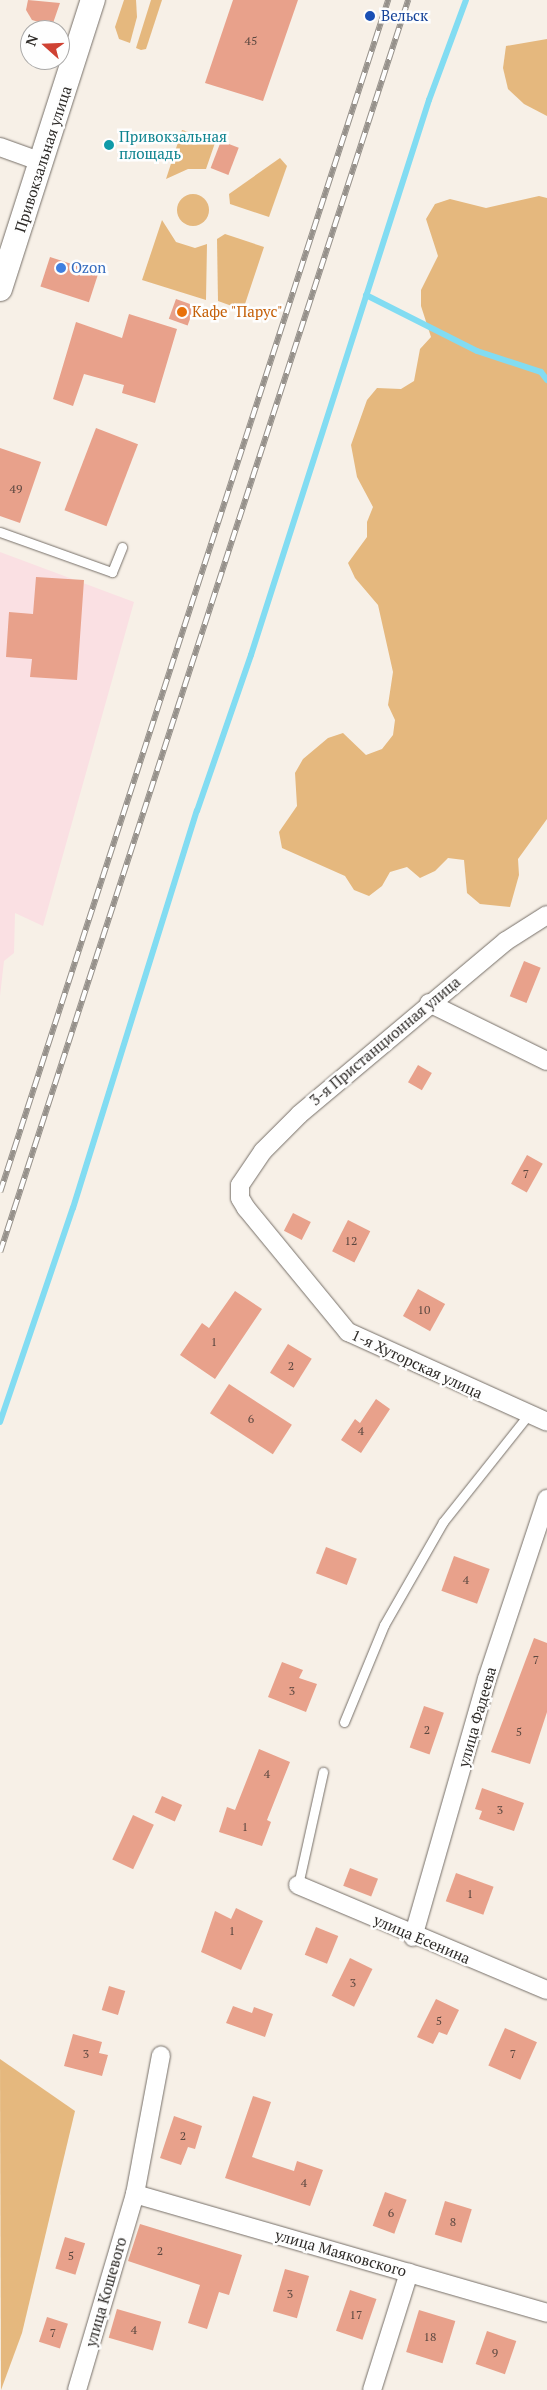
<!DOCTYPE html>
<html>
<head>
<meta charset="utf-8">
<style>
	body { margin:0 }
	#map { position:relative; width:547px; height:2390px; overflow:hidden; background:#f7f0e7; font-family:"PT Serif",serif }
	div>[style] { position:absolute }
	[style*='--x'] { left:calc(var(--x)*1px); top:calc(var(--y)*1px); width:calc(var(--w)*1px); rotate:calc(var(--a)*1deg) }
	.industrial>* { inset:0; background:#fae0e3 }
	.green>* { inset:0; background:#e5b87e }
	.round { border-radius:50% }
	.stream>* { height:6px; margin:-3px; padding:0 3px; transform-origin:3px; border-radius:3px; background:#82dcf2 }
	.building>* { inset:0; background:#e8a18b; transform-origin:0 0 }
	.roads { filter:drop-shadow(0 0 1px #766f68) drop-shadow(0 0 1px #766f68) }
	.lane>* { height:9px; margin:-4.5px; padding:0 4.5px; transform-origin:4.5px; border-radius:4.5px; background:#fff }
	.street>* { height:18px; margin:-9px; padding:0 9px; transform-origin:9px; border-radius:9px; background:#fff }
	.secondary>* { height:24px; margin:-12px; padding:0 12px; transform-origin:12px; border-radius:12px; background:#fff }
	.rail>* { height:5.5px; margin-top:-2.75px; transform-origin:0; background:repeating-linear-gradient(90deg,#fefefe 0 11px,#96918b 0 22px); box-sizing:border-box; border-block:1px solid #96918b }
	.dots>* { width:14px; height:14px; translate:-50% -50%; box-sizing:border-box; border:2px solid #fefefe; border-radius:50% }
	span { translate:-50% -50%; white-space:nowrap; text-align:center; line-height:1.15; -webkit-text-stroke:5px #fefefe; paint-order:stroke }
	.number-label { font-size:12px; color:#5c4840 }
	.number-label span { -webkit-text-stroke-width:0 }
	.transit-label { font-size:15px; color:#164399 }
	.left { translate:0 -50%; text-align:left }
	.culture-label { font-size:15px; color:#0d838f }
	.street-label { font-size:15px; color:#2d2a27 }
	.shop-label { font-size:15px; color:#366cbe }
	.food-label { font-size:15px; color:#c56008 }
	.north { position:absolute; left:20px; top:20px; width:50px; height:50px; box-sizing:border-box; background:#fefefe; border:1px solid #aaa9a8; border-radius:50%; rotate:290deg; font-size:14px; font-weight:700; line-height:20px; text-align:center; color:#2d2a27 }
	.north::after { content:''; display:block; margin:auto; width:18px; height:22px; background:#cf4233; clip-path:polygon(50% 0,100% 100%,50% 72%,0 100%) }
</style>
</head>
<body>
<div id="map">
	<div class="industrial">
		<div style="clip-path:polygon(0 552px,134px 602px,43px 926px,15px 913px,14px 953px,4px 961px,0 996px)"></div>
	</div>
	<div class="green">
		<div style="clip-path:polygon(124px 0,136px 0,137px 17px,130px 43px,119px 39px,115px 27px)"></div>
		<div style="clip-path:polygon(151px 0,162px 0,146px 49px,141px 50px,136px 48px)"></div>
		<div style="clip-path:polygon(547px 39px,547px 116px,524px 104px,508px 89px,503px 68px,506px 46px)"></div>
		<div style="clip-path:polygon(182px 130px,216px 140px,206px 169px,188px 169px,166px 179px)"></div>
		<div style="clip-path:polygon(280px 158px,287px 166px,269px 217px,230px 204px,229px 194px)"></div>
		<div class="round" style="left:177px;top:194px;width:32px;height:32px"></div>
		<div style="clip-path:polygon(539px 196px,547px 198px,547px 819px,518px 859px,519px 875px,510px 907px,480px 904px,467px 893px,464px 860px,448px 858px,435px 871px,420px 878px,407px 867px,390px 872px,382px 886px,369px 896px,354px 890px,345px 876px,282px 848px,279px 832px,297px 806px,295px 773px,303px 759px,328px 738px,343px 733px,366px 755px,382px 749px,393px 735px,395px 720px,388px 705px,393px 672px,378px 605px,355px 578px,348px 563px,367px 537px,367px 522px,373px 507px,357px 477px,351px 445px,367px 400px,377px 388px,401px 389px,414px 381px,420px 349px,431px 337px,421px 306px,421px 290px,438px 256px,426px 219px,435px 204px,450px 199px,486px 208px)"></div>
		<div style="clip-path:polygon(162px 220px,176px 242px,195px 248px,207px 244px,206px 300px,142px 280px)"></div>
		<div style="clip-path:polygon(225px 234px,264px 247px,243px 310px,218px 301px,217px 239px)"></div>
		<div style="clip-path:polygon(0 2059px,75px 2111px,22px 2333px,1px 2390px)"></div>
	</div>
	<div class="stream">
		<div style="--x:366;--y:295;--w:124;--a:26.8"></div>
		<div style="--x:477;--y:351;--w:67;--a:18.2"></div>
		<div style="--x:541;--y:372;--w:10;--a:53"></div>
		<div style="--x:0;--y:1422;--w:226;--a:-71.2"></div>
		<div style="--x:73;--y:1208;--w:416;--a:-72.7"></div>
		<div style="--x:197;--y:811;--w:165;--a:-70.9"></div>
		<div style="--x:251;--y:655;--w:583;--a:-72.22"></div>
		<div style="--x:429;--y:100;--w:107;--a:-69.7"></div>
	</div>
	<div class="building">
		<div style="clip-path:polygon(28px 0,60px 3px,52px 26px,32px 20px,26px 10px)"></div>
		<div style="clip-path:polygon(233px 0,298px 0,263px 101px,205px 83px)"></div>
		<div style="left:221px;top:141px;width:19px;height:29px;rotate:21deg"></div>
		<div style="left:50px;top:257px;width:51px;height:31px;rotate:18deg"></div>
		<div style="left:176px;top:299px;width:20px;height:21px;rotate:20deg"></div>
		<div style="clip-path:polygon(129px 314px,177px 329px,155px 403px,122px 393px,124px 385px,84px 374px,73px 406px,53px 399px,76px 322px,122px 338px)"></div>
		<div style="left:96px;top:428px;width:45px;height:88px;rotate:21deg"></div>
		<div style="clip-path:polygon(0 448px,41px 462px,20px 523px,0 516px)"></div>
		<div style="clip-path:polygon(36px 577px,84px 580px,77px 680px,30px 677px,32px 659px,6px 657px,9px 612px,33px 614px)"></div>
		<div style="left:524px;top:961px;width:18px;height:38px;rotate:22deg"></div>
		<div style="left:418px;top:1065px;width:16px;height:20px;rotate:30deg"></div>
		<div style="left:527px;top:1155px;width:18px;height:33px;rotate:29deg"></div>
		<div style="left:293px;top:1213px;width:20px;height:20px;rotate:27deg"></div>
		<div style="left:348px;top:1220px;width:25px;height:35px;rotate:27deg"></div>
		<div style="left:418px;top:1289px;width:31px;height:31px;rotate:29deg"></div>
		<div style="clip-path:polygon(235px 1291px,262px 1309px,215px 1379px,180px 1355px,202px 1323px,209px 1328px)"></div>
		<div style="left:288px;top:1344px;width:28px;height:34px;rotate:32deg"></div>
		<div style="left:229px;top:1384px;width:75px;height:35px;rotate:33deg"></div>
		<div style="clip-path:polygon(376px 1399px,390px 1409px,361px 1453px,341px 1440px,355px 1419px,360px 1423px)"></div>
		<div style="left:326px;top:1547px;width:33px;height:28px;rotate:21deg"></div>
		<div style="left:454px;top:1556px;width:38px;height:37px;rotate:20deg"></div>
		<div style="clip-path:polygon(534px 1638px,547px 1643px,547px 1712px,530px 1764px,491px 1752px)"></div>
		<div style="clip-path:polygon(282px 1662px,303px 1670px,299px 1678px,317px 1684px,306px 1712px,268px 1697px)"></div>
		<div style="left:424px;top:1706px;width:21px;height:44px;rotate:19deg"></div>
		<div style="clip-path:polygon(259px 1749px,290px 1762px,267px 1820px,271px 1822px,262px 1846px,219px 1832px,227px 1807px,235px 1810px)"></div>
		<div style="clip-path:polygon(482px 1788px,524px 1803px,514px 1831px,479px 1819px,482px 1811px,475px 1809px)"></div>
		<div style="left:162px;top:1796px;width:22px;height:18px;rotate:24deg"></div>
		<div style="left:133px;top:1815px;width:23px;height:49px;rotate:25deg"></div>
		<div style="left:350px;top:1868px;width:30px;height:19px;rotate:21deg"></div>
		<div style="left:456px;top:1873px;width:40px;height:30px;rotate:20deg"></div>
		<div style="clip-path:polygon(236px 1908px,263px 1921px,241px 1970px,201px 1952px,215px 1911px,231px 1919px)"></div>
		<div style="left:316px;top:1927px;width:24px;height:30px;rotate:22deg"></div>
		<div style="left:350px;top:1958px;width:25px;height:42px;rotate:26deg"></div>
		<div style="left:109px;top:1986px;width:17px;height:25px;rotate:17deg"></div>
		<div style="clip-path:polygon(436px 1999px,459px 2010px,447px 2035px,439px 2032px,433px 2044px,417px 2037px)"></div>
		<div style="clip-path:polygon(233px 2006px,252px 2013px,254px 2007px,273px 2014px,265px 2037px,226px 2023px)"></div>
		<div style="left:505px;top:2028px;width:35px;height:41px;rotate:24deg"></div>
		<div style="clip-path:polygon(73px 2034px,102px 2042px,99px 2053px,108px 2055px,102px 2076px,64px 2066px)"></div>
		<div style="clip-path:polygon(253px 2096px,271px 2102px,252px 2157px,294px 2171px,297px 2161px,323px 2170px,310px 2206px,225px 2178px)"></div>
		<div style="clip-path:polygon(174px 2116px,202px 2126px,195px 2149px,188px 2147px,181px 2165px,160px 2158px)"></div>
		<div style="left:385px;top:2192px;width:23px;height:36px;rotate:20deg"></div>
		<div style="left:445px;top:2201px;width:28px;height:35px;rotate:17deg"></div>
		<div style="clip-path:polygon(140px 2224px,242px 2255px,229px 2295px,219px 2292px,207px 2329px,188px 2323px,200px 2285px,128px 2261px)"></div>
		<div style="left:65px;top:2237px;width:21px;height:33px;rotate:17deg"></div>
		<div style="left:285px;top:2269px;width:25px;height:44px;rotate:16deg"></div>
		<div style="left:350px;top:2290px;width:28px;height:43px;rotate:19deg"></div>
		<div style="left:117px;top:2309px;width:46px;height:30px;rotate:16deg"></div>
		<div style="left:419px;top:2310px;width:38px;height:44px;rotate:17deg"></div>
		<div style="left:47px;top:2317px;width:22px;height:26px;rotate:18deg"></div>
		<div style="left:487px;top:2331px;width:31px;height:35px;rotate:19deg"></div>
	</div>
	<div class="roads">
		<div class="lane">
			<div style="--x:0;--y:532;--w:119;--a:19.7"></div>
			<div style="--x:112;--y:572;--w:27;--a:-68"></div>
			<div style="--x:344;--y:1722;--w:105;--a:-67.6"></div>
			<div style="--x:384;--y:1625;--w:119;--a:-60.2"></div>
			<div style="--x:443;--y:1522;--w:137;--a:-51.5"></div>
			<div style="--x:298;--y:1885;--w:116;--a:-77.5"></div>
		</div>
		<div class="street">
			<div style="--x:0;--y:147;--w:45;--a:19.7"></div>
			<div style="--x:547;--y:915;--w:49;--a:147.6"></div>
			<div style="--x:506;--y:941;--w:270;--a:140"></div>
			<div style="--x:299;--y:1115;--w:51;--a:135"></div>
			<div style="--x:263;--y:1151;--w:41;--a:124.1"></div>
			<div style="--x:240;--y:1185;--w:13;--a:90"></div>
			<div style="--x:240;--y:1198;--w:12;--a:59"></div>
			<div style="--x:246;--y:1208;--w:161;--a:50.6"></div>
			<div style="--x:348;--y:1332;--w:218;--a:24.3"></div>
			<div style="--x:429;--y:1003;--w:131;--a:26.2"></div>
			<div style="--x:298;--y:1885;--w:270;--a:22.9"></div>
			<div style="--x:413;--y:1937;--w:268;--a:-74"></div>
			<div style="--x:487;--y:1679;--w:190;--a:-71.6"></div>
			<div style="--x:135;--y:2194;--w:429;--a:16.1"></div>
			<div style="--x:77;--y:2390;--w:204;--a:-73.5"></div>
			<div style="--x:135;--y:2194;--w:141;--a:-79.4"></div>
			<div style="--x:372;--y:2390;--w:123;--a:-72.5"></div>
		</div>
		<div class="secondary">
			<div style="--x:0;--y:289;--w:304;--a:-72.2"></div>
		</div>
	</div>
	<div class="rail">
		<div style="--x:0;--y:1192;--w:1254;--a:-71.97"></div>
		<div style="--x:0;--y:1252;--w:1317;--a:-71.95"></div>
	</div>
	<div class="dots">
		<div style="left:370px;top:16px;background:#1a4fb4"></div>
		<div style="left:109px;top:145px;background:#0f9aa8"></div>
		<div style="left:61px;top:268px;background:#3f7fe0"></div>
		<div style="left:182px;top:312px;background:#e8710a"></div>
	</div>
	<div class="number-label">
		<span style="left:251px;top:41px">45</span>
		<span style="left:16px;top:489px">49</span>
		<span style="left:526px;top:1174px">7</span>
		<span style="left:351px;top:1241px">12</span>
		<span style="left:424px;top:1310px">10</span>
		<span style="left:214px;top:1342px">1</span>
		<span style="left:291px;top:1366px">2</span>
		<span style="left:251px;top:1419px">6</span>
		<span style="left:361px;top:1431px">4</span>
		<span style="left:466px;top:1580px">4</span>
		<span style="left:536px;top:1660px">7</span>
		<span style="left:292px;top:1691px">3</span>
		<span style="left:427px;top:1730px">2</span>
		<span style="left:519px;top:1732px">5</span>
		<span style="left:267px;top:1774px">4</span>
		<span style="left:500px;top:1810px">3</span>
		<span style="left:245px;top:1827px">1</span>
		<span style="left:470px;top:1894px">1</span>
		<span style="left:232px;top:1931px">1</span>
		<span style="left:353px;top:1983px">3</span>
		<span style="left:439px;top:2021px">5</span>
		<span style="left:86px;top:2054px">3</span>
		<span style="left:513px;top:2054px">7</span>
		<span style="left:183px;top:2136px">2</span>
		<span style="left:304px;top:2183px">4</span>
		<span style="left:391px;top:2213px">6</span>
		<span style="left:453px;top:2222px">8</span>
		<span style="left:160px;top:2251px">2</span>
		<span style="left:71px;top:2256px">5</span>
		<span style="left:290px;top:2294px">3</span>
		<span style="left:356px;top:2315px">17</span>
		<span style="left:134px;top:2330px">4</span>
		<span style="left:53px;top:2333px">7</span>
		<span style="left:430px;top:2337px">18</span>
		<span style="left:495px;top:2353px">9</span>
	</div>
	<div class="transit-label">
		<span class="left" style="left:381px;top:16px">Вельск</span>
	</div>
	<div class="culture-label">
		<span class="left" style="left:119px;top:145px">Привокзальная<br>площадь</span>
	</div>
	<div class="street-label">
		<span style="left:43px;top:159px;rotate:-72deg">Привокзальная улица</span>
		<span style="left:385px;top:1041px;rotate:-40deg">3-я Пристанционная улица</span>
		<span style="left:417px;top:1364px;rotate:25deg">1-я Хуторская улица</span>
		<span style="left:477px;top:1717px;rotate:-74deg">улица Фадеева</span>
		<span style="left:422px;top:1939px;rotate:23deg">улица Есенина</span>
		<span style="left:341px;top:2253px;rotate:16deg">улица Маяковского</span>
		<span style="left:106px;top:2292px;rotate:-74deg">улица Кошевого</span>
	</div>
	<div class="shop-label">
		<span class="left" style="left:71px;top:268px">Ozon</span>
	</div>
	<div class="food-label">
		<span class="left" style="left:192px;top:312px">Кафе "Парус"</span>
	</div>
	<div class="north">N</div>
</div>
</body>
</html>
